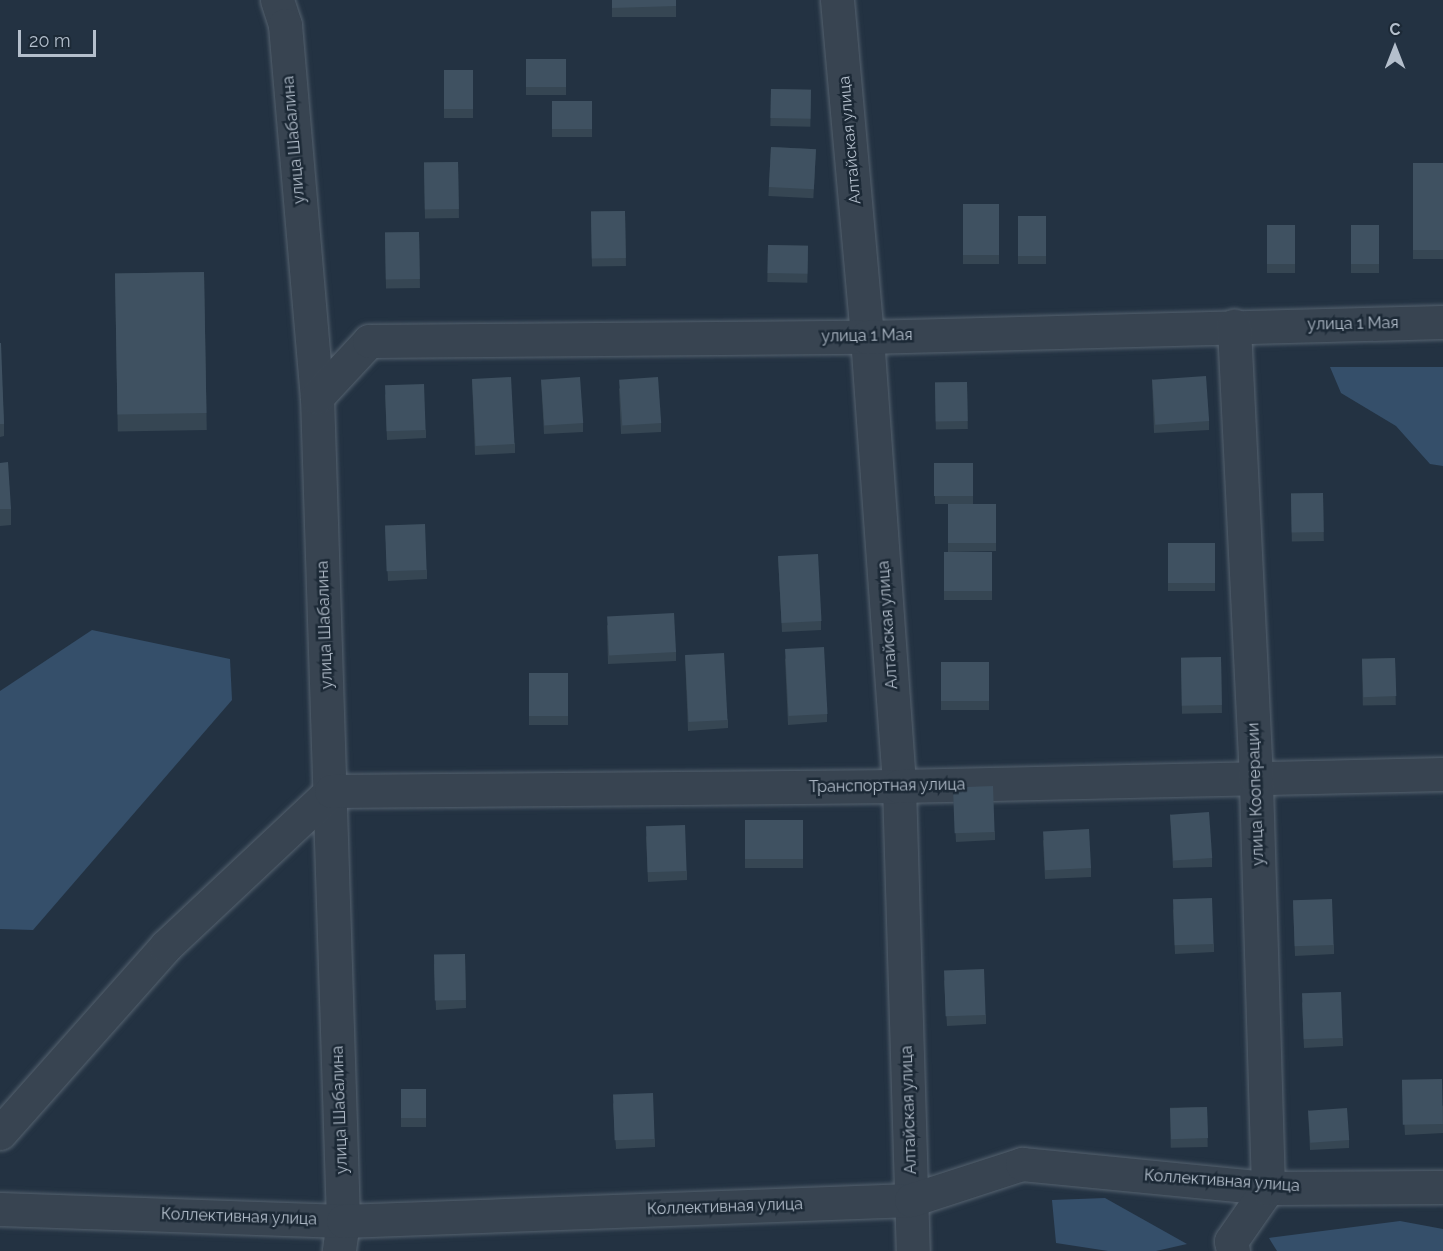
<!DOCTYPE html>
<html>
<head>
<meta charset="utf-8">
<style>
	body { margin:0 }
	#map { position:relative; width:1443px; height:1251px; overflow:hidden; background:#233242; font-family:Raleway,sans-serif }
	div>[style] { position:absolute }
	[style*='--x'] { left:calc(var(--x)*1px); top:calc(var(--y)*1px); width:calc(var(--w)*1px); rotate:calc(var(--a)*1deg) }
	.water>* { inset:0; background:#354f6a }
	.roads { filter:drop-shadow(0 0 2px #55626f) drop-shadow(0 0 2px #55626f) }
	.minor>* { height:33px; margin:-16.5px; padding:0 16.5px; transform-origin:16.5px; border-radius:16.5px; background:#384451 }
	.wall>* { inset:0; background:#364653; transform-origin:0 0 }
	.building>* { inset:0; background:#3f5161; transform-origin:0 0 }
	span { translate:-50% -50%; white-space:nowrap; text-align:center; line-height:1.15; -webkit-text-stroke:5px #1c2936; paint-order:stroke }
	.street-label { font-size:16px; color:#b4bfcc }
	.north { position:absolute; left:1365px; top:18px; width:60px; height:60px; -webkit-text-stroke:4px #1c2936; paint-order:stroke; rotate:0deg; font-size:16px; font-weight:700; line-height:24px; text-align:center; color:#b4bfcc }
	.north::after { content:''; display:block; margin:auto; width:21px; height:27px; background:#b4bfcc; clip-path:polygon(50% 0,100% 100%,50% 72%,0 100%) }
	.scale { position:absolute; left:18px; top:30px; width:78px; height:27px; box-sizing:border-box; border:3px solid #b4bfcc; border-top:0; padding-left:8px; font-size:18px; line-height:21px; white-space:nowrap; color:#b4bfcc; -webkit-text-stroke:4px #1c2936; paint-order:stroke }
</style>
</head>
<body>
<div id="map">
	<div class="water">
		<div style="clip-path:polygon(1330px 367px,1443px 367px,1443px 466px,1430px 464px,1396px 426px,1341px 393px)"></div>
		<div style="clip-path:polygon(92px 630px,230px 659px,232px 700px,33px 930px,0 929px,0 691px)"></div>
		<div style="clip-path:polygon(1105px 1198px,1187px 1244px,1156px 1251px,1108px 1251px,1056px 1243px,1052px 1200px)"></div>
		<div style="clip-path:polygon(1400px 1221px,1443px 1229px,1443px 1251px,1277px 1251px,1269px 1238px)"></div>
	</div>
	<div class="roads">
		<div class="minor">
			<div style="--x:277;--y:0;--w:26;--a:72"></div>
			<div style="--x:285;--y:25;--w:373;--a:85.1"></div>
			<div style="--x:317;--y:397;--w:824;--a:88.19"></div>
			<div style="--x:343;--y:1221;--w:30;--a:98"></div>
			<div style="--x:837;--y:0;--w:338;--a:84.9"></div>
			<div style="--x:867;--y:337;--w:450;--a:85.9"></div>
			<div style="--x:899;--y:786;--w:465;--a:88.3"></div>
			<div style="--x:317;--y:397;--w:76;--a:-47.1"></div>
			<div style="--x:369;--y:341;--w:498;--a:-0.5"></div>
			<div style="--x:867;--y:337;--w:576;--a:-1.49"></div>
			<div style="--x:0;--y:1133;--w:250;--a:-48.4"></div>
			<div style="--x:166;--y:946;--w:226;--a:-43.2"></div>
			<div style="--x:331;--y:791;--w:568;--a:-0.5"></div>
			<div style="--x:899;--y:786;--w:544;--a:-1.26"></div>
			<div style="--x:0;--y:1209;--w:343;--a:2"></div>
			<div style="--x:343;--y:1221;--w:568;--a:-2.12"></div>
			<div style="--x:911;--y:1200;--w:117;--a:-18"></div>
			<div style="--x:1022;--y:1164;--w:247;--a:5.6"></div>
			<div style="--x:1268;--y:1188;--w:175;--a:-0.3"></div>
			<div style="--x:1233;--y:1251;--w:10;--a:-101"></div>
			<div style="--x:1231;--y:1241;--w:65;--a:-55.1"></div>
			<div style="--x:1268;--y:1188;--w:410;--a:-91.7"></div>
			<div style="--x:1256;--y:778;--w:453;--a:-92.8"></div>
		</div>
	</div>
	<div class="wall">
		<div style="left:612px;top:0;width:64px;height:17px"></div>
		<div style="left:526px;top:59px;width:40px;height:36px"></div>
		<div style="left:444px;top:70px;width:29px;height:48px"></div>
		<div style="left:771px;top:89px;width:40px;height:37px;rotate:1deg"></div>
		<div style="left:552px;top:101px;width:40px;height:36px"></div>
		<div style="left:771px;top:147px;width:45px;height:49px;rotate:3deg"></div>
		<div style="left:458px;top:162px;width:56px;height:34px;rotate:89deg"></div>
		<div style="left:1413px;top:163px;width:30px;height:96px"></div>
		<div style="left:963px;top:204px;width:36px;height:60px"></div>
		<div style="left:625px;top:211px;width:55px;height:34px;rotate:89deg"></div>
		<div style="left:1018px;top:216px;width:28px;height:48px"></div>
		<div style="left:1267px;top:225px;width:28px;height:48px"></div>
		<div style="left:1351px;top:225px;width:28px;height:48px"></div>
		<div style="left:419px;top:232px;width:56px;height:34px;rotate:89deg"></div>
		<div style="left:768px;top:245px;width:40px;height:37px;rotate:1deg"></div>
		<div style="left:204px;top:272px;width:158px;height:89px;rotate:89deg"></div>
		<div style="clip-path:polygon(0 343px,4px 424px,4px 436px,0 437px)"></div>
		<div style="clip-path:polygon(472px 379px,515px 444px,515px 453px,475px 455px)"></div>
		<div style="clip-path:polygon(541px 379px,583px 423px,583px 432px,544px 434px)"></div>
		<div style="clip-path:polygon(1152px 379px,1209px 421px,1209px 430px,1154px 433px)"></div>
		<div style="left:967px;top:382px;width:47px;height:32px;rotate:89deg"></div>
		<div style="clip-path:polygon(619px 388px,661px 423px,661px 432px,621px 434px)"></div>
		<div style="clip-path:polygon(385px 394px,426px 430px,426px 438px,387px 440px)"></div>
		<div style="clip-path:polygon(0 463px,11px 509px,11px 525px,0 526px)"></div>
		<div style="clip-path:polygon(934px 463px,973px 463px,973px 504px,996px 504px,996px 551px,948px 552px,948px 504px,956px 504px,935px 504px)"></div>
		<div style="left:1323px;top:493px;width:48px;height:32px;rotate:89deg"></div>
		<div style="clip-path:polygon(385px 526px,427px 570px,427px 579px,388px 581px)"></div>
		<div style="left:1215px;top:543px;width:48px;height:47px;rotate:90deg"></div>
		<div style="left:944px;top:552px;width:48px;height:48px"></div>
		<div style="clip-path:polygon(778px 556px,821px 621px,821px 630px,782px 632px)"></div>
		<div style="clip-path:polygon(607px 625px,676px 652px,676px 661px,608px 664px)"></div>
		<div style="clip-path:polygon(685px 655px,728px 720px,728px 728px,688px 731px)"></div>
		<div style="left:1221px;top:657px;width:56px;height:40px;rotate:89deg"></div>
		<div style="clip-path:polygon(785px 658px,827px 714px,827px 722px,788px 725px)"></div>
		<div style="left:1395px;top:658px;width:47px;height:33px;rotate:89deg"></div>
		<div style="left:941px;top:662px;width:48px;height:48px"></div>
		<div style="left:529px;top:673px;width:39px;height:52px"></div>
		<div style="clip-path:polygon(953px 788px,995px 832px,995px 840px,956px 842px)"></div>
		<div style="clip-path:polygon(1170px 814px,1212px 858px,1212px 867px,1173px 868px)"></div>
		<div style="left:803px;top:820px;width:48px;height:58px;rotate:90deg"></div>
		<div style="clip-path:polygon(646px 836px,687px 871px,687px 880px,648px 882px)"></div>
		<div style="clip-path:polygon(1043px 840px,1091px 868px,1091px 877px,1045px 879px)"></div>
		<div style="clip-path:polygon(1293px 901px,1334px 945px,1334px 954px,1295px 956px)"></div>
		<div style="clip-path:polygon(1173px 909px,1214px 944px,1214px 952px,1175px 954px)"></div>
		<div style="clip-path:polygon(465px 954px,466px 1008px,436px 1010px,434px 964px)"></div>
		<div style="clip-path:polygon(944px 980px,986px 1015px,986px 1024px,947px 1026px)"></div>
		<div style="clip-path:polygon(1302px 1002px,1343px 1038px,1343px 1046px,1304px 1048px)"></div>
		<div style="clip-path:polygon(1402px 1081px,1443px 1106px,1443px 1133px,1405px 1135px)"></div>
		<div style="left:401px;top:1089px;width:25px;height:38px"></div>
		<div style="clip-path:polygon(613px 1103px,655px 1139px,655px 1147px,616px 1149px)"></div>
		<div style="left:1207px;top:1107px;width:40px;height:37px;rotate:89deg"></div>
		<div style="clip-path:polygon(1308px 1110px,1349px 1140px,1349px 1148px,1310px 1150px)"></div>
	</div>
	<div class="building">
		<div style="clip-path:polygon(612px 0,676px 0,676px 6px,612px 8px)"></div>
		<div style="left:526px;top:59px;width:40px;height:28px"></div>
		<div style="left:444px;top:70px;width:29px;height:39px"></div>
		<div style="left:771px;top:89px;width:40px;height:29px;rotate:1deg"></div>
		<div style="left:552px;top:101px;width:40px;height:28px"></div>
		<div style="left:771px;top:147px;width:45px;height:40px;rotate:3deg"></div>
		<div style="left:458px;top:162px;width:47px;height:34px;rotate:89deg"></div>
		<div style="left:1413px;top:163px;width:30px;height:87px"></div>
		<div style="left:963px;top:204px;width:36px;height:51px"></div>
		<div style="left:625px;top:211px;width:47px;height:34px;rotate:89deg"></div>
		<div style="left:1018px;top:216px;width:28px;height:40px"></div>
		<div style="left:1267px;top:225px;width:28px;height:39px"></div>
		<div style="left:1351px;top:225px;width:28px;height:39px"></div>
		<div style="left:419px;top:232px;width:47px;height:34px;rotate:89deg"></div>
		<div style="left:768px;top:245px;width:40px;height:28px;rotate:1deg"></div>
		<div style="left:204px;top:272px;width:141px;height:89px;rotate:89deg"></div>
		<div style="clip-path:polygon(0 343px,1px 343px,4px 424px,0 424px)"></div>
		<div style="left:1206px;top:376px;width:45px;height:54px;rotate:86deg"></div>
		<div style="left:511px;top:377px;width:67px;height:39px;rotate:87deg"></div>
		<div style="left:580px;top:377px;width:46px;height:39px;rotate:86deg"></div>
		<div style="left:658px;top:377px;width:46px;height:39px;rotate:86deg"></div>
		<div style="left:967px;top:382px;width:39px;height:32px;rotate:89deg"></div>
		<div style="left:424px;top:384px;width:46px;height:39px;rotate:88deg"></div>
		<div style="clip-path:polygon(8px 462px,11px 509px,0 509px,0 463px)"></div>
		<div style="left:934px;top:463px;width:39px;height:33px"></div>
		<div style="left:1323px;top:493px;width:39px;height:32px;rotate:89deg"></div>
		<div style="left:948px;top:504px;width:48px;height:39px"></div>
		<div style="left:425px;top:524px;width:46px;height:40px;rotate:88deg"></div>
		<div style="left:1215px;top:543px;width:40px;height:47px;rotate:90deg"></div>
		<div style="left:944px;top:552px;width:48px;height:39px"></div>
		<div style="left:818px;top:554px;width:67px;height:40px;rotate:87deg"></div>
		<div style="left:674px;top:613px;width:39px;height:67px;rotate:87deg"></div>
		<div style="left:824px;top:647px;width:67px;height:39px;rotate:87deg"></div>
		<div style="left:724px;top:653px;width:67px;height:39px;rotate:87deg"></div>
		<div style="left:1221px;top:657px;width:48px;height:40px;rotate:89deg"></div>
		<div style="left:1395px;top:658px;width:38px;height:33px;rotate:88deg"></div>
		<div style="left:941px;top:662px;width:48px;height:39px"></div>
		<div style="left:529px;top:673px;width:39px;height:43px"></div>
		<div style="left:993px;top:786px;width:46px;height:40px;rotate:88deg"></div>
		<div style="left:1209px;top:812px;width:46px;height:39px;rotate:86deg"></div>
		<div style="left:803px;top:820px;width:39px;height:58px;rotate:90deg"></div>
		<div style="left:685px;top:825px;width:46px;height:39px;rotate:88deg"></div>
		<div style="left:1089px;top:829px;width:39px;height:46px;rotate:87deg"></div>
		<div style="left:1212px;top:898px;width:46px;height:39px;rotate:88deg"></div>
		<div style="left:1332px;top:899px;width:46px;height:39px;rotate:88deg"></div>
		<div style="left:465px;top:954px;width:46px;height:31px;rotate:89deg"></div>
		<div style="left:984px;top:969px;width:46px;height:40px;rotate:88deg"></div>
		<div style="left:1341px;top:992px;width:46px;height:39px;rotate:88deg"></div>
		<div style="left:1442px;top:1079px;width:45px;height:40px;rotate:89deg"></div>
		<div style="left:401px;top:1089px;width:25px;height:29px"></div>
		<div style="left:653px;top:1093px;width:46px;height:40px;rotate:88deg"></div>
		<div style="left:1207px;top:1107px;width:31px;height:37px;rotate:88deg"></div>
		<div style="left:1347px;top:1108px;width:32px;height:39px;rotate:86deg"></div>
	</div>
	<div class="street-label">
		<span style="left:294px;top:140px;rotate:-95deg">улица Шабалина</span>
		<span style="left:850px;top:140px;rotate:-95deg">Алтайская улица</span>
		<span style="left:1353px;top:324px;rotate:-1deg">улица 1 Мая</span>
		<span style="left:867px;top:336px;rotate:-1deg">улица 1 Мая</span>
		<span style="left:325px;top:625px;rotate:-92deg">улица Шабалина</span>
		<span style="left:888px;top:625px;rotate:-94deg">Алтайская улица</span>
		<span style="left:887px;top:786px;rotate:-1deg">Транспортная улица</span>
		<span style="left:1256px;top:794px;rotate:-92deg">улица Кооперации</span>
		<span style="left:340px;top:1110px;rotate:-92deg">улица Шабалина</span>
		<span style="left:909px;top:1110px;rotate:-92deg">Алтайская улица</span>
		<span style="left:1222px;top:1181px;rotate:4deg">Коллективная улица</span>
		<span style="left:725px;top:1207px;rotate:-2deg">Коллективная улица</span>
		<span style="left:239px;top:1217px;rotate:2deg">Коллективная улица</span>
	</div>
	<div class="north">С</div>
	<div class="scale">20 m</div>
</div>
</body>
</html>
